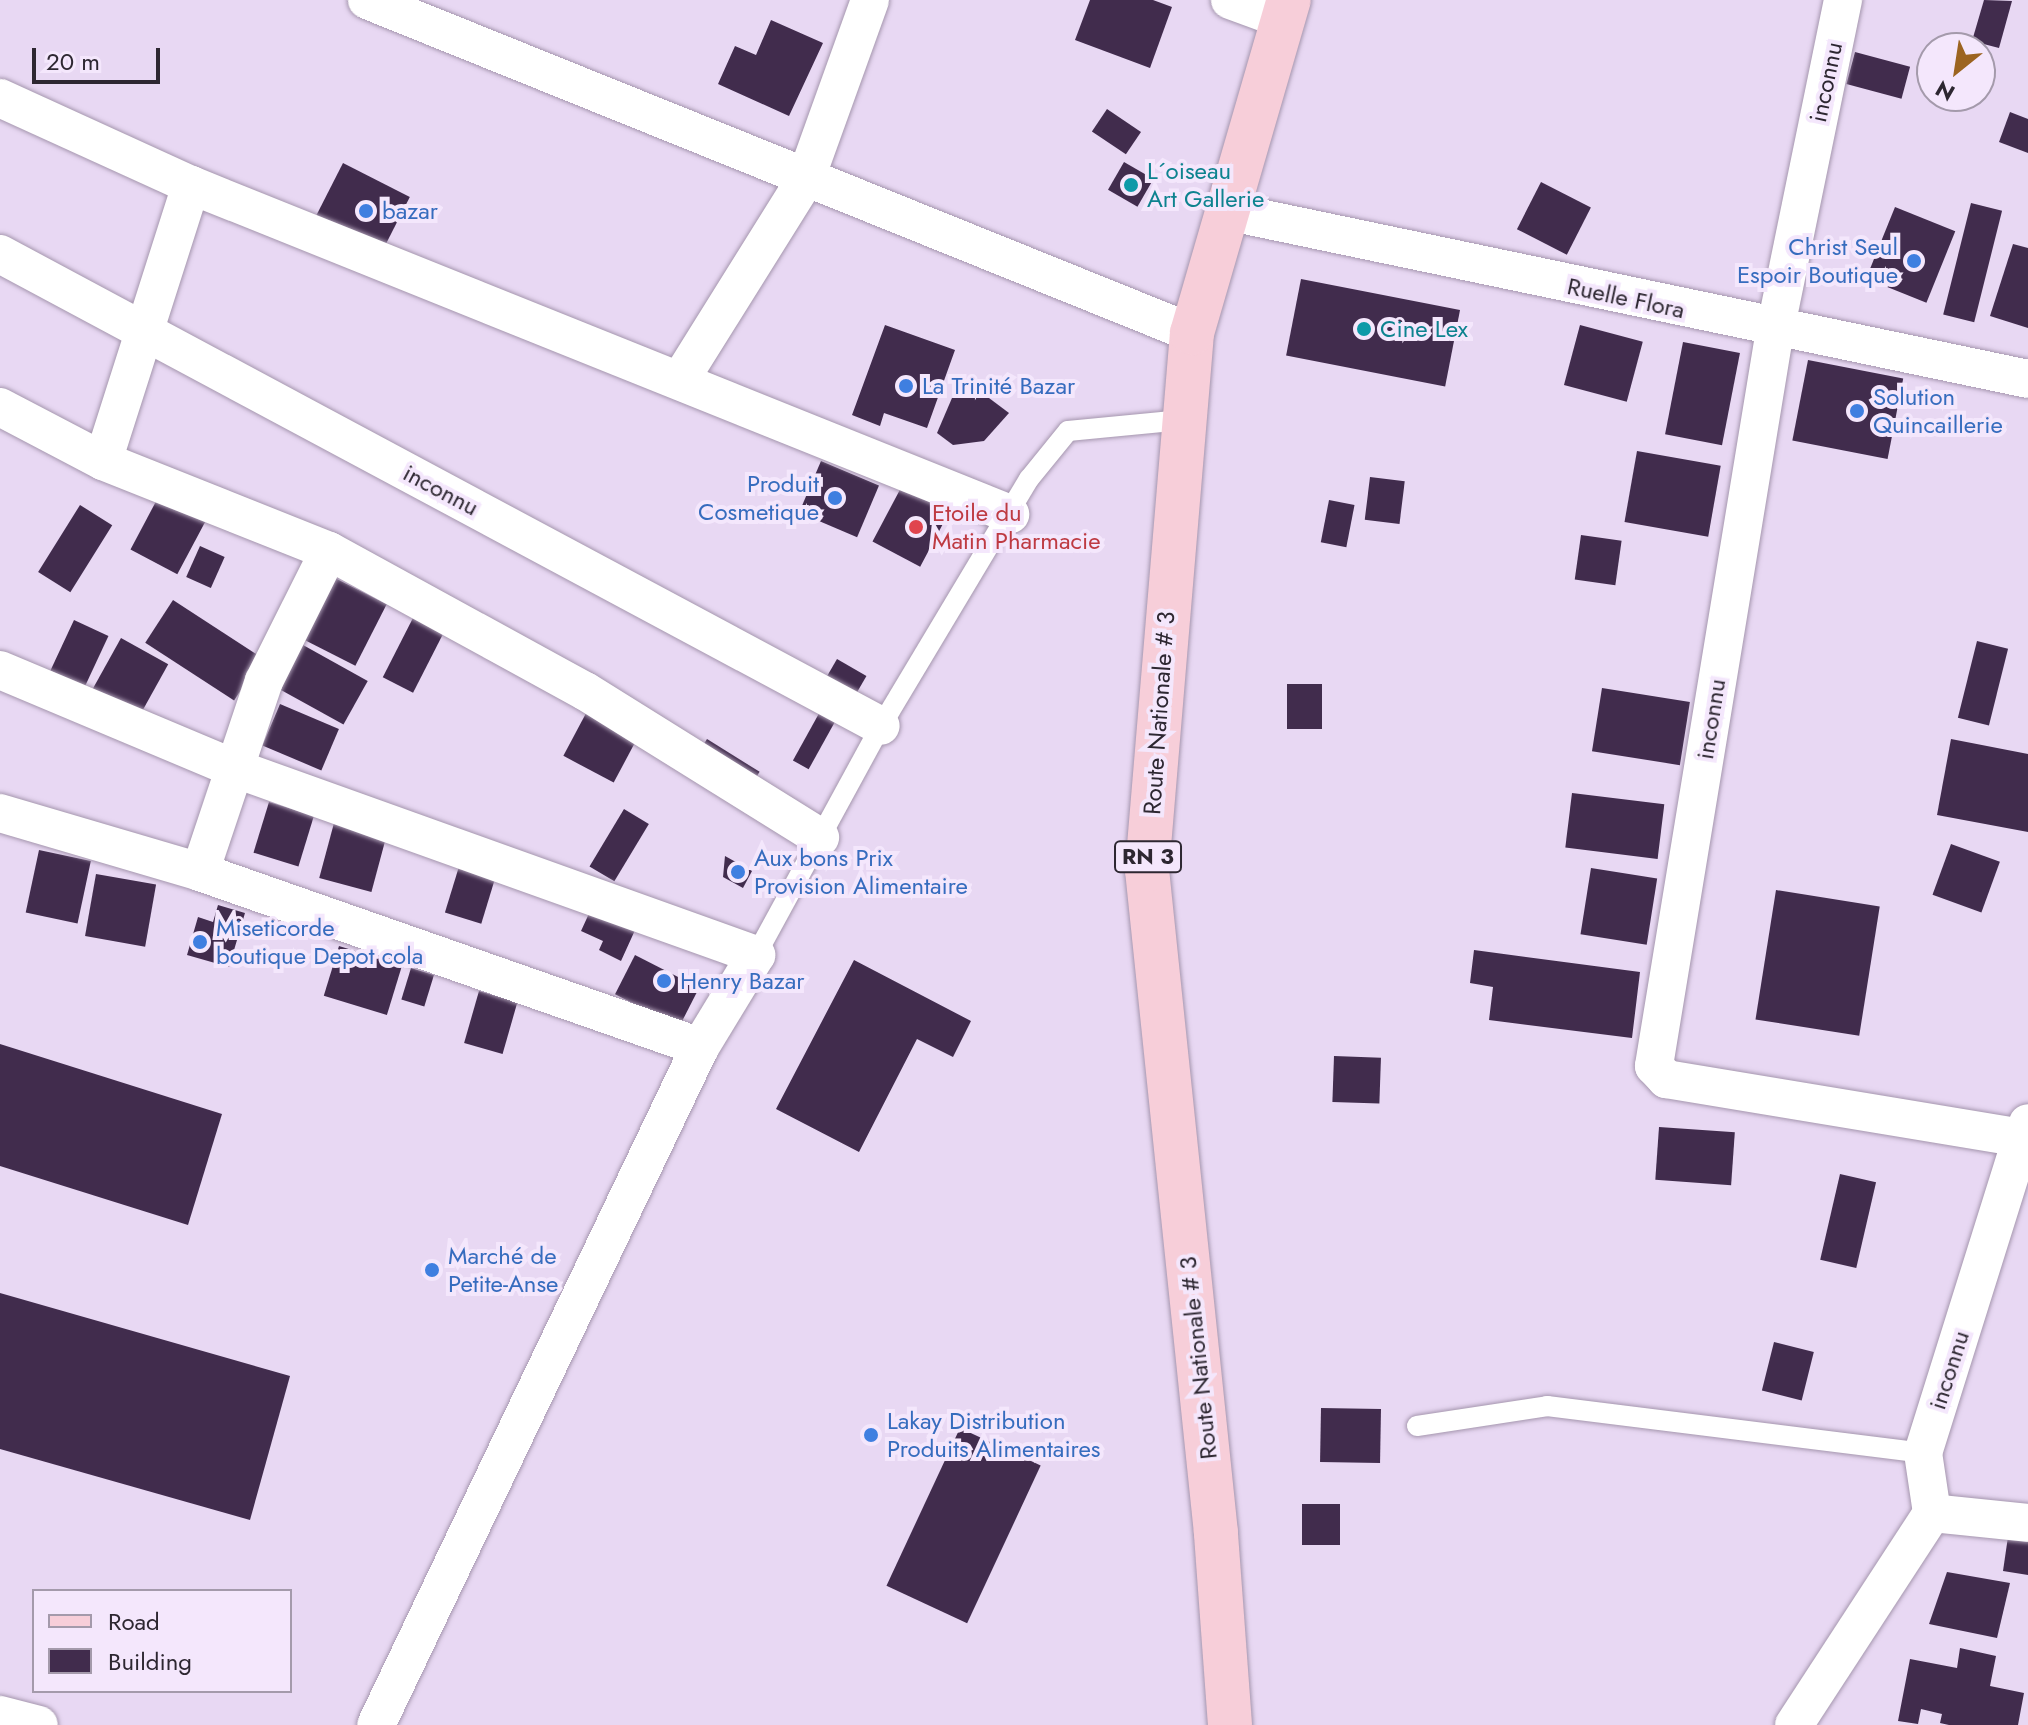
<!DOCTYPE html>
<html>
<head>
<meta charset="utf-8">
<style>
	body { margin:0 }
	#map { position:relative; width:2028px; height:1725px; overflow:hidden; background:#e8d8f3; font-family:Jost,sans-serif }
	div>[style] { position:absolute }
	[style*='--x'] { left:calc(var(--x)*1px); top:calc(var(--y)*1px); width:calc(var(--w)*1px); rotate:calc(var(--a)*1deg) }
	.building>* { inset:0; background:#412c4d; transform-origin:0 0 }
	.roads { filter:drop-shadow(0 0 2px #a596ae) drop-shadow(0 0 2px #a596ae) }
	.service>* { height:20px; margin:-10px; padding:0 10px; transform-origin:10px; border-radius:10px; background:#fff }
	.minor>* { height:38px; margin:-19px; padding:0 19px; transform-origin:19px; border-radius:19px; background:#fff }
	.primary>* { height:44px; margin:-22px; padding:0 22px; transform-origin:22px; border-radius:22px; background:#f7ced9 }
	.dots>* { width:22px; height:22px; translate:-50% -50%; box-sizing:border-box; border:4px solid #f4e7fc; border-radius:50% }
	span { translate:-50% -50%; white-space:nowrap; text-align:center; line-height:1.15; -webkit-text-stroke:8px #f4e7fc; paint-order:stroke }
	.shield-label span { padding:2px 6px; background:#f4e7fc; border:2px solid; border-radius:6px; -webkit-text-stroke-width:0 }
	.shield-label { font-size:22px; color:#2d2731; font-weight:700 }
	.street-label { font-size:24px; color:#2d2731 }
	.culture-label { font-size:24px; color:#0d838f }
	.left { translate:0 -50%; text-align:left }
	.shop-label { font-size:24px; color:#366cbe }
	.right { translate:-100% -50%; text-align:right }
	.health-label { font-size:24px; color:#be3a42 }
	.legend { position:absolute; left:32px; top:1589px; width:260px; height:104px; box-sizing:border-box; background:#f4e7fc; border:2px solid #a49aab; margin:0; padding:10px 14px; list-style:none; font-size:24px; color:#2d2731 }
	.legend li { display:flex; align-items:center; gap:16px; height:40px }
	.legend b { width:40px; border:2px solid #a49aab }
	.north { position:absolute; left:1916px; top:32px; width:80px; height:80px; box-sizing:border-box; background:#f4e7fc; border:2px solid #a49aab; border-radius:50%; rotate:210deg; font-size:22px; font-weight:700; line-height:32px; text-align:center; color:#2d2731 }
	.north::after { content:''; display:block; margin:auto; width:28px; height:36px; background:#9c6421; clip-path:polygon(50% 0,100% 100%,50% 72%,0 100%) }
	.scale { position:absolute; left:32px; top:48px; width:128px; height:36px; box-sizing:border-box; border:4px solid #2d2731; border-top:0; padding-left:10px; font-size:24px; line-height:28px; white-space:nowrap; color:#2d2731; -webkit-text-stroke:6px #f4e7fc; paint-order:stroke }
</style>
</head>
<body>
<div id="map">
	<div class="building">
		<div style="clip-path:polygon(1090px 0,1153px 0,1172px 7px,1150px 68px,1075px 40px)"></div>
		<div style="clip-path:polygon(1984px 0,2012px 1px,1999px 48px,1972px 41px)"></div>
		<div style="clip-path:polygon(771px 20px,823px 43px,789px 116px,718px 84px,735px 46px,756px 55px)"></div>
		<div style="left:1855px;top:52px;width:57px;height:33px;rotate:15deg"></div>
		<div style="left:1107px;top:109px;width:41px;height:27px;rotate:34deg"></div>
		<div style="clip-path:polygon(2010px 112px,2028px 119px,2028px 153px,1999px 142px)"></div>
		<div style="left:1124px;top:162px;width:34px;height:32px;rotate:30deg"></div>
		<div style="left:343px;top:163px;width:75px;height:69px;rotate:27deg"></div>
		<div style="left:1541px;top:182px;width:56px;height:53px;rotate:27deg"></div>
		<div style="left:1971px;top:203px;width:32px;height:115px;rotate:14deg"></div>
		<div style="left:1895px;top:207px;width:65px;height:77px;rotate:22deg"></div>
		<div style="clip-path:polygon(2013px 244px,2028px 248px,2028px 328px,1990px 316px)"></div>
		<div style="left:1301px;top:279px;width:162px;height:78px;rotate:11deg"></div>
		<div style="clip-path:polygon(885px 325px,955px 350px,927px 428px,884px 413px,880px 426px,852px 415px)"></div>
		<div style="left:1580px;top:325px;width:65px;height:62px;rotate:15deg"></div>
		<div style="left:1683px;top:342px;width:58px;height:94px;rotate:11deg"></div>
		<div style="left:1808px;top:360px;width:97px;height:82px;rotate:11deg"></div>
		<div style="clip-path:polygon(961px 377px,1009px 413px,984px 441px,953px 445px,937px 433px)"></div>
		<div style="left:1637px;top:451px;width:85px;height:72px;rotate:10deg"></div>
		<div style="left:821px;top:461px;width:63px;height:56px;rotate:23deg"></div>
		<div style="left:1370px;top:477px;width:35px;height:43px;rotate:7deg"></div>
		<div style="left:903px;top:484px;width:54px;height:65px;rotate:28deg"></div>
		<div style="left:161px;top:492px;width:53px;height:65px;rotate:28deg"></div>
		<div style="left:1329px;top:500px;width:26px;height:43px;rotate:11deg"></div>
		<div style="left:80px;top:505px;width:38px;height:79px;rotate:32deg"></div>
		<div style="left:1581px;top:535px;width:41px;height:45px;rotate:8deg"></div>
		<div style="left:200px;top:546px;width:27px;height:34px;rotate:24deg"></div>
		<div style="left:335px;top:578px;width:58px;height:69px;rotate:27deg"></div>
		<div style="left:173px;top:600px;width:106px;height:51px;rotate:33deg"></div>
		<div style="left:415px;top:614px;width:34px;height:71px;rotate:27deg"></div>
		<div style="left:74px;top:620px;width:38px;height:56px;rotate:25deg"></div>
		<div style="left:121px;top:638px;width:54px;height:63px;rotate:29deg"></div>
		<div style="left:1977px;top:641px;width:32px;height:79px;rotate:14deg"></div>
		<div style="left:303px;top:645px;width:74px;height:50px;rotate:29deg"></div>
		<div style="left:837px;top:659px;width:34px;height:31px;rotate:30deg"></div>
		<div style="left:1287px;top:684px;width:35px;height:45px"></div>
		<div style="left:1602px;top:688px;width:89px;height:64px;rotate:9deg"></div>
		<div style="left:592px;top:702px;width:57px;height:61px;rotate:28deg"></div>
		<div style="left:280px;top:704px;width:64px;height:45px;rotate:23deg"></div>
		<div style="left:822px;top:708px;width:18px;height:60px;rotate:29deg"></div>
		<div style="left:707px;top:739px;width:62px;height:14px;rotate:32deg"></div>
		<div style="clip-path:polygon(1951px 739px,2028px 754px,2028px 832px,1937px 815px)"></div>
		<div style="left:1572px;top:793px;width:93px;height:55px;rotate:7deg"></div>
		<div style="left:269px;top:802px;width:47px;height:53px;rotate:17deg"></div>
		<div style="left:624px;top:809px;width:29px;height:67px;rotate:31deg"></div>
		<div style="left:334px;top:823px;width:54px;height:57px;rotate:15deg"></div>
		<div style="left:1951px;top:844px;width:52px;height:54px;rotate:20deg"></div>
		<div style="left:39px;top:850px;width:53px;height:64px;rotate:12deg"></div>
		<div style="clip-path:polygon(725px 856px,752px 871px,743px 888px,723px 877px)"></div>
		<div style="left:461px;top:860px;width:38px;height:55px;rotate:17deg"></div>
		<div style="left:1591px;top:868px;width:67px;height:67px;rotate:9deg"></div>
		<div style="left:96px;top:874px;width:61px;height:63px;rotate:10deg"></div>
		<div style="left:1776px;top:890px;width:105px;height:131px;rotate:9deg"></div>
		<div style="clip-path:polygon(218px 905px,245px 913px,229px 967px,187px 955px,198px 917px,213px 922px)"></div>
		<div style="clip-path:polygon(592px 907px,636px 928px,621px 961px,599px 950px,603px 941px,581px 931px)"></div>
		<div style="left:339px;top:946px;width:66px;height:52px;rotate:17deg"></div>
		<div style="clip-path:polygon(1474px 950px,1640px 972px,1632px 1038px,1489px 1020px,1493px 987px,1470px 983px)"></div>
		<div style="left:635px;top:955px;width:72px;height:44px;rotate:27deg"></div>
		<div style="clip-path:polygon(854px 960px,971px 1021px,953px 1057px,917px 1039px,859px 1152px,776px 1109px)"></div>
		<div style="left:411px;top:968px;width:24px;height:33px;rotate:17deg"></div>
		<div style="left:479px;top:991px;width:40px;height:54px;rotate:16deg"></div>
		<div style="clip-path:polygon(0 1044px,222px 1114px,188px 1225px,0 1166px)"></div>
		<div style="left:1334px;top:1056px;width:47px;height:46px;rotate:2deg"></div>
		<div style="left:1659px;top:1127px;width:76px;height:53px;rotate:4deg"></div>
		<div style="left:1840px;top:1174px;width:37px;height:88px;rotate:13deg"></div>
		<div style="clip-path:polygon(0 1293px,290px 1376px,250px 1520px,0 1449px)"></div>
		<div style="left:1774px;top:1342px;width:41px;height:50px;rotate:14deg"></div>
		<div style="left:1321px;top:1408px;width:60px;height:54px;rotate:1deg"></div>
		<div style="left:960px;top:1428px;width:89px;height:174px;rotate:25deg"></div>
		<div style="left:1302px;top:1504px;width:38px;height:41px"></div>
		<div style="clip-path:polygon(2010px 1523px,2028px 1526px,2028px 1575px,2003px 1571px)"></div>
		<div style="clip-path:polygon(1947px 1572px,2010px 1583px,1997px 1638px,1929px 1624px)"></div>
		<div style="clip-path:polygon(1960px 1648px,1996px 1656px,1990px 1686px,2024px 1693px,2018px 1725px,1949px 1725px,1940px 1723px,1942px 1714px,1921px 1709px,1918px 1724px,1898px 1721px,1910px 1659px,1957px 1668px)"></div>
	</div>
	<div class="roads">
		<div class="service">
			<div style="--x:756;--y:955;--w:261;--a:-61.4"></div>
			<div style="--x:881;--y:726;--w:288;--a:-59.1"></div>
			<div style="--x:1029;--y:479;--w:62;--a:-50.9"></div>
			<div style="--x:1068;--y:431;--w:115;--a:-5.5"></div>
			<div style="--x:1417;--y:1426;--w:132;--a:-8.7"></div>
			<div style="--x:1547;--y:1406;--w:379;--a:7.1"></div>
		</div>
		<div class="minor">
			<div style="--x:367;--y:0;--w:890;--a:21.98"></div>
			<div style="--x:1230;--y:0;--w:55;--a:20.1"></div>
			<div style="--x:1843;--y:0;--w:337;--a:101.6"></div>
			<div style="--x:1775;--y:330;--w:746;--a:99.34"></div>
			<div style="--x:1654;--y:1066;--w:18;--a:47"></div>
			<div style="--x:1666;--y:1079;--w:361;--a:9.4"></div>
			<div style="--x:2022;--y:1138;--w:16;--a:-68"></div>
			<div style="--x:0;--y:98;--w:210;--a:24.5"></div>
			<div style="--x:191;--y:185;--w:883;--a:21.89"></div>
			<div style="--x:1226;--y:211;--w:819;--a:11.83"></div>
			<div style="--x:0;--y:254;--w:999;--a:28.18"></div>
			<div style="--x:680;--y:380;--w:238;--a:-58"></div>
			<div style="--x:806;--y:178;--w:189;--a:-70.2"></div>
			<div style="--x:0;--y:407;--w:116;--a:27.7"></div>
			<div style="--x:103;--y:461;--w:243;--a:21.7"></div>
			<div style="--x:329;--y:551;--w:292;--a:28.7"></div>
			<div style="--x:585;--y:691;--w:277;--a:31.9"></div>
			<div style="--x:103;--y:461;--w:290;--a:-72.3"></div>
			<div style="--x:0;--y:670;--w:251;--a:22.8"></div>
			<div style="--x:231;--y:767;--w:558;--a:19.7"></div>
			<div style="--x:756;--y:955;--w:108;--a:121.3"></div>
			<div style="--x:700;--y:1047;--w:751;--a:115.54"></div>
			<div style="--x:0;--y:813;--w:209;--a:16.4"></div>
			<div style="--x:200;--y:872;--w:530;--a:19.29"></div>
			<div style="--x:200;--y:872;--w:201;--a:-71.5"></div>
			<div style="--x:264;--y:681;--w:145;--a:-63.4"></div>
			<div style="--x:1932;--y:1513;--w:61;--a:-98.5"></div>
			<div style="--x:1923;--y:1453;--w:330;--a:-72.6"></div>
			<div style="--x:0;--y:1715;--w:40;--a:14.4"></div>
			<div style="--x:1794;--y:1725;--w:253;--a:-56.9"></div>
			<div style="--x:1932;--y:1513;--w:97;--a:5.9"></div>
		</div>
		<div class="primary">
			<div style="--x:1230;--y:1725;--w:193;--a:-94.2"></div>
			<div style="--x:1216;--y:1533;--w:667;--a:-95.94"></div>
			<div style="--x:1147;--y:870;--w:539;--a:-85.21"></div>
			<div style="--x:1192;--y:333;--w:347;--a:-73.8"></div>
		</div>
	</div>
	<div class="dots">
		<div style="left:1131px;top:185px;background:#0f9aa8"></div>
		<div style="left:366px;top:211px;background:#3f7fe0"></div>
		<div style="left:1914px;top:261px;background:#3f7fe0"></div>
		<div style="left:1364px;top:329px;background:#0f9aa8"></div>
		<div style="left:906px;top:386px;background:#3f7fe0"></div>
		<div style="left:1857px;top:411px;background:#3f7fe0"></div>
		<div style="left:835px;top:498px;background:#3f7fe0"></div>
		<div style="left:916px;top:527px;background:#e0444e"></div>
		<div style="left:738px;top:872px;background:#3f7fe0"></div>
		<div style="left:200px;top:942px;background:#3f7fe0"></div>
		<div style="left:664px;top:981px;background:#3f7fe0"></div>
		<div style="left:432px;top:1270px;background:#3f7fe0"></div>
		<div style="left:871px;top:1435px;background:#3f7fe0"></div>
	</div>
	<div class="shield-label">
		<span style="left:1148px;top:857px">RN 3</span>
	</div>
	<div class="street-label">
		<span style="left:1826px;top:82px;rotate:-78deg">inconnu</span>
		<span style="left:1626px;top:298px;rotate:12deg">Ruelle Flora</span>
		<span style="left:441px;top:490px;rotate:28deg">inconnu</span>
		<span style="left:1159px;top:713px;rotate:-86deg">Route Nationale # 3</span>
		<span style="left:1711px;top:719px;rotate:-81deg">inconnu</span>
		<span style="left:1198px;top:1358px;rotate:-96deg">Route Nationale # 3</span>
		<span style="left:1949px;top:1370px;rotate:-72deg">inconnu</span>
	</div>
	<div class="culture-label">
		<span class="left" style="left:1147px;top:185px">L´oiseau<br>Art Gallerie</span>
		<span class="left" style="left:1380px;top:329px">Cine Lex</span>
	</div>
	<div class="shop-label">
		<span class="left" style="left:382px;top:211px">bazar</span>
		<span class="right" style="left:1898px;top:261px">Christ Seul<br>Espoir Boutique</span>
		<span class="left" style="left:922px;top:386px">La Trinité Bazar</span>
		<span class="left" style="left:1873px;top:411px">Solution<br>Quincaillerie</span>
		<span class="right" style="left:819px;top:498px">Produit<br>Cosmetique</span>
		<span class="left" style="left:754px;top:872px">Aux bons Prix<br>Provision Alimentaire</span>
		<span class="left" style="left:216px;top:942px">Miseticorde<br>boutique Depot cola</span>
		<span class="left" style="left:680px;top:981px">Henry Bazar</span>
		<span class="left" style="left:448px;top:1270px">Marché de<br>Petite-Anse</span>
		<span class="left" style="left:887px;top:1435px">Lakay Distribution<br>Produits Alimentaires</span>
	</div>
	<div class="health-label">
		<span class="left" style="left:932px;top:527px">Etoile du<br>Matin Pharmacie</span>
	</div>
	<ul class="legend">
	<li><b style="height:10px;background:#f7ced9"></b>Road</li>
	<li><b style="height:22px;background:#412c4d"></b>Building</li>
	</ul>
	<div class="north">N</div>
	<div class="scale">20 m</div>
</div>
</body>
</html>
